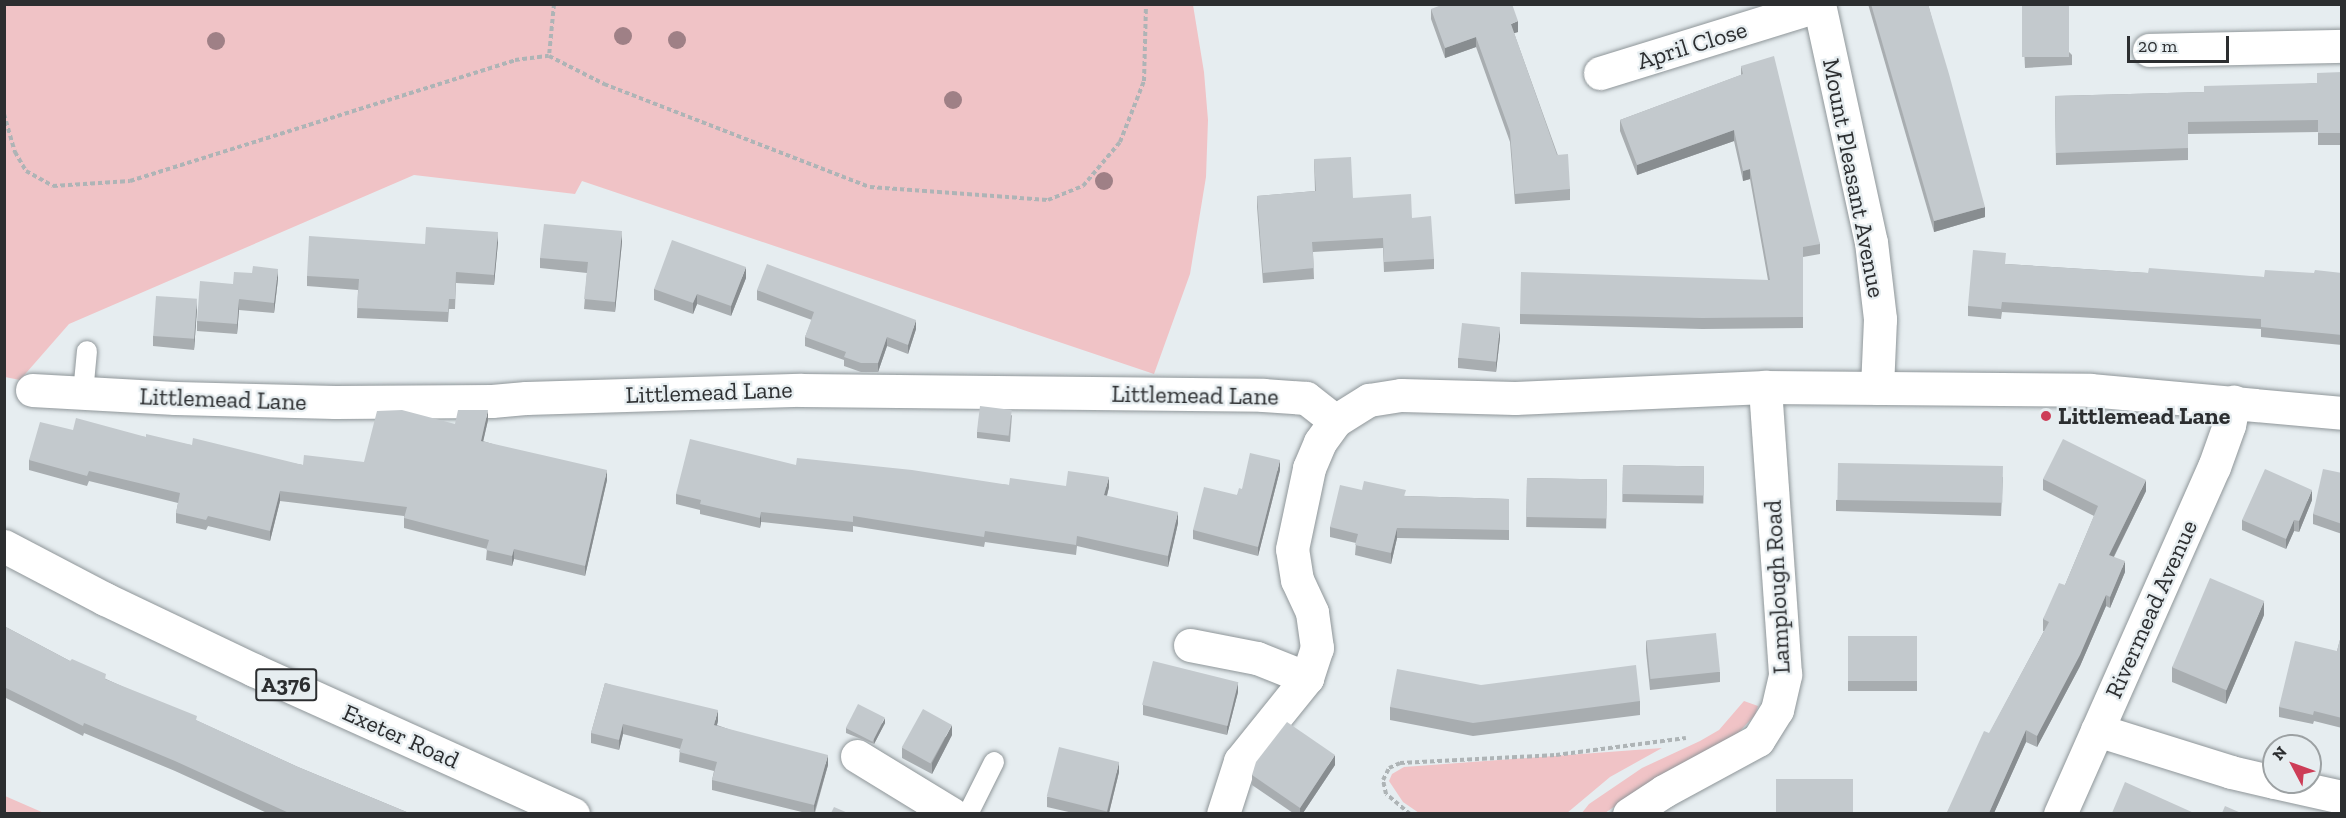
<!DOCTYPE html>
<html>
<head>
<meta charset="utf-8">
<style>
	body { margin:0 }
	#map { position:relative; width:2346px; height:818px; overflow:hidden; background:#e6edf0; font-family:"Zilla Slab",serif }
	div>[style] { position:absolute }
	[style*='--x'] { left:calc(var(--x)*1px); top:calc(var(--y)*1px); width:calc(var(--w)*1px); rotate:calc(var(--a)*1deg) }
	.green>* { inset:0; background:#f0c3c6 }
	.path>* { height:4px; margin-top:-2px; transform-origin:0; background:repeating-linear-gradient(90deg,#aeb4b6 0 4.5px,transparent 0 7.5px) }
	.roads { filter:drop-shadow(0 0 2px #8f9699) drop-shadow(0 0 2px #8f9699) }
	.lane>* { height:20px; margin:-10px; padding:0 10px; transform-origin:10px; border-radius:10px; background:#fff }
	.street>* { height:33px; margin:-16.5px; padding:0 16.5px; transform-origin:16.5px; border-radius:16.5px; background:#fff }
	.highway>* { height:33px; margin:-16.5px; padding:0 16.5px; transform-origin:16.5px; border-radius:16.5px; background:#fff }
	.trees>* { width:18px; height:18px; margin:-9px; border-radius:50%; background:#9f8086 }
	.wall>* { inset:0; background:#a8adb0; transform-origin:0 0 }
	.shaded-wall>* { inset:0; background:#888d90 }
	.building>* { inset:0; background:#c3c9cd; transform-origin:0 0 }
	.dots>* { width:16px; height:16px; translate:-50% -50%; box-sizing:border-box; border:3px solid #e6edf0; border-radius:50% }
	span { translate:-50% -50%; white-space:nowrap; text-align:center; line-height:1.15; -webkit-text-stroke:4.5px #e6edf0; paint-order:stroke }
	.shield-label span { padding:2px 4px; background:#e6edf0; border:2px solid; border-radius:4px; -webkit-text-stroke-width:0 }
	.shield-label { font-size:22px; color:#2c2e30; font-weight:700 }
	.street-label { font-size:24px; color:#2c2e30 }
	.poi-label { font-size:24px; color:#2c2e30; font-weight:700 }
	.left { translate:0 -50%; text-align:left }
	.frame { position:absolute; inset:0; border:6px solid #2c2e30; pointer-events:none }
	.north { position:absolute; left:2262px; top:734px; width:60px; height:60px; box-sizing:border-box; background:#e6edf0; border:2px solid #9ca1a3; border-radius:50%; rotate:311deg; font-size:16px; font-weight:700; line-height:24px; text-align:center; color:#2c2e30 }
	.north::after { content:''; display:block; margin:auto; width:21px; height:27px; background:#cd3d57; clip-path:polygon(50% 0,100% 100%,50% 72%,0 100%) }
	.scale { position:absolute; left:2127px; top:36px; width:102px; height:27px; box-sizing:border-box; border:3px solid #2c2e30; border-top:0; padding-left:8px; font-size:18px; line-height:21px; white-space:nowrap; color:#2c2e30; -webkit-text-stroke:4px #e6edf0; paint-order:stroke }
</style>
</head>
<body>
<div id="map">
	<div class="green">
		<div style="clip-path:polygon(4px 5px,1193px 5px,1204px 72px,1208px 120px,1206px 177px,1190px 274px,1154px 374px,582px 181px,575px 194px,414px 175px,69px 324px,20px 380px,5px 377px)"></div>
		<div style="clip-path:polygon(1744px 701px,1758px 706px,1755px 715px,1725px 747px,1643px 787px,1605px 813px,1581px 814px,1589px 804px,1642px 768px,1700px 741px,1719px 730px)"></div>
		<div style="clip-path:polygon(1662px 748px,1610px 777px,1567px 813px,1419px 813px,1403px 802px,1389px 781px,1392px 774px,1404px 767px)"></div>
		<div style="clip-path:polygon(4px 796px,5px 796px,44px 813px,5px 813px)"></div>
	</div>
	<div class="path">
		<div style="--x:554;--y:4;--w:52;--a:95.5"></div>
		<div style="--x:549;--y:56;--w:62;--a:27"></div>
		<div style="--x:604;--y:84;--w:285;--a:21.2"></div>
		<div style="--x:870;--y:187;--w:178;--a:4.2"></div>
		<div style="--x:1048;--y:200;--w:38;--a:-22"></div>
		<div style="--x:1083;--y:186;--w:57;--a:-49.9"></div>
		<div style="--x:1120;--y:142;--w:66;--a:-68.5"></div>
		<div style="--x:1144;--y:81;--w:77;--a:-88.5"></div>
		<div style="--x:4;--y:114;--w:40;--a:74"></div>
		<div style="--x:15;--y:152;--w:22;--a:60"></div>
		<div style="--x:26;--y:171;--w:31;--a:29"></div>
		<div style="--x:53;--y:186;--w:77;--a:-3.7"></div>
		<div style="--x:130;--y:181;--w:404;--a:-17.4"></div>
		<div style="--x:515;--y:60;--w:34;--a:-7"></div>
		<div style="--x:1410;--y:814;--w:31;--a:-140"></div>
		<div style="--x:1386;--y:794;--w:14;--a:-102"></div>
		<div style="--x:1383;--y:780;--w:13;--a:-63"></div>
		<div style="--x:1389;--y:768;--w:12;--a:-24"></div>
		<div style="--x:1400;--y:763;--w:156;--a:-2.9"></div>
		<div style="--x:1556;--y:755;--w:131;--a:-7.5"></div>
	</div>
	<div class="roads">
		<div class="lane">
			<div style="--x:83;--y:393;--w:42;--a:-84.6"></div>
			<div style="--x:968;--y:814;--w:58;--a:-63.4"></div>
		</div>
		<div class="street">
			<div style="--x:1819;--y:4;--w:244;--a:77.7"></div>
			<div style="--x:1871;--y:242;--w:78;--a:83.3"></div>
			<div style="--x:1880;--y:319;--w:69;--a:92.5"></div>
			<div style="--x:2149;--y:50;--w:193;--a:-1.2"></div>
			<div style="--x:1600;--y:73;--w:229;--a:-17.2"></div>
			<div style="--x:32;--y:390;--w:143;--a:3.2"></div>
			<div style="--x:175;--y:398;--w:160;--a:1.4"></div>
			<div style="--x:335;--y:402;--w:157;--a:-0.4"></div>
			<div style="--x:492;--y:401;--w:34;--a:-5"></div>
			<div style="--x:526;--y:398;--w:275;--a:-1.7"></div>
			<div style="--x:801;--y:390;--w:462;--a:0.6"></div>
			<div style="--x:1263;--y:395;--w:43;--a:4"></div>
			<div style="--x:1306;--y:398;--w:37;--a:38"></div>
			<div style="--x:1190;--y:645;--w:68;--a:11"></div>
			<div style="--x:1257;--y:658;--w:54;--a:21.8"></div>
			<div style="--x:2097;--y:730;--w:140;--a:17.4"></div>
			<div style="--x:2231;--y:772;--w:44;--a:13.1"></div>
			<div style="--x:857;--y:756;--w:111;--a:31.4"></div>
			<div style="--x:2274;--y:782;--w:70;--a:12.4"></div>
			<div style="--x:1223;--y:814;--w:56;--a:-72.2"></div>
			<div style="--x:1240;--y:761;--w:107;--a:-51.1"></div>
			<div style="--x:1307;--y:678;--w:32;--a:-72"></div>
			<div style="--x:1317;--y:648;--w:36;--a:-98"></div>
			<div style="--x:1312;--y:612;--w:35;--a:-115"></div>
			<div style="--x:1297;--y:580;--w:31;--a:-99"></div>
			<div style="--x:1292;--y:549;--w:83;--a:-78.1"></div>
			<div style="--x:1309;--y:468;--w:28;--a:-67"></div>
			<div style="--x:1320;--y:442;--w:26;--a:-54"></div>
			<div style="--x:1335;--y:421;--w:40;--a:-32"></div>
			<div style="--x:1369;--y:400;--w:32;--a:-9"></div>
			<div style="--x:1401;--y:395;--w:114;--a:1.5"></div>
			<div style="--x:1515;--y:398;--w:250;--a:-2.5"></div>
			<div style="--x:1765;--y:387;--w:325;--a:0.5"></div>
			<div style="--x:2090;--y:390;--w:253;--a:5.2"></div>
			<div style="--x:1629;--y:814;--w:42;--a:-33.3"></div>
			<div style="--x:1664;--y:791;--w:107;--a:-28.5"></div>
			<div style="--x:1758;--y:740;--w:36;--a:-58"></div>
			<div style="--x:1777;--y:710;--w:37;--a:-77"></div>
			<div style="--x:1785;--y:674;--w:288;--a:-94"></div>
			<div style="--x:2060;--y:814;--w:380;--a:-66.1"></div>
			<div style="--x:2214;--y:467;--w:45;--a:-70.3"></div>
			<div style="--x:2229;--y:425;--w:24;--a:-78"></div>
		</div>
		<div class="highway">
			<div style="--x:4;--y:546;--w:114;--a:27.7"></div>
			<div style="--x:105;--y:599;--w:165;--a:25.5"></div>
			<div style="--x:254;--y:670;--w:350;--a:24.3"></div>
		</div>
	</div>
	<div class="trees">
		<div style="left:623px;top:36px"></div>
		<div style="left:677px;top:40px"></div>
		<div style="left:216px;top:41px"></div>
		<div style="left:953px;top:100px"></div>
		<div style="left:1104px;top:181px"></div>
	</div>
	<div class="wall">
		<div style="clip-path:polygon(1868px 4px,1928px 4px,1985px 217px,1934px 232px)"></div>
		<div style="clip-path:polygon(2022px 4px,2072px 55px,2072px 65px,2025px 68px)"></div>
		<div style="clip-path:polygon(1431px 9px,1518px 32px,1514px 33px,1570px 189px,1570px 200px,1515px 204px,1510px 142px,1476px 47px,1445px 58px,1431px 19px)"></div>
		<div style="clip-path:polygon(1741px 66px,1820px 244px,1820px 254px,1803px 257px,1803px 328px,1702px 329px,1520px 324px,1520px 314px,1768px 280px,1750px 179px,1743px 181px,1734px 141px,1637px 175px,1620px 131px,1620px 120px,1741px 75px)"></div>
		<div style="clip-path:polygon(2342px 72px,2342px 145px,2318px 145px,2318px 132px,2188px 134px,2188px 160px,2056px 165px,2055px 96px,2204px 92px,2317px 83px)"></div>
		<div style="clip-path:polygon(1314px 159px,1353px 198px,1412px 218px,1434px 259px,1434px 269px,1384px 272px,1383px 248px,1313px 252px,1314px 279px,1263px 283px,1257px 207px,1257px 196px,1315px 191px)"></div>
		<div style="clip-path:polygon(498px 242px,494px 285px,456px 283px,455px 309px,449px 309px,448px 322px,357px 318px,358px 290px,307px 286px,307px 276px,425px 244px)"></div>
		<div style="clip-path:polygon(622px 242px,615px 312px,584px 309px,587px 273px,540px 268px,540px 258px)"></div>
		<div style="clip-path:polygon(2006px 264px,2148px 273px,2264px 277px,2314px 273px,2342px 273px,2342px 345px,2261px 337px,2261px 329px,2002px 312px,2001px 319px,1968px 316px,1968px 306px)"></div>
		<div style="clip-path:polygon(746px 278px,731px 316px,697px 304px,693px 314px,654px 300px,654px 289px)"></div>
		<div style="clip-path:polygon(278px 279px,274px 313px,239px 310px,237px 334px,197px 331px,197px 321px)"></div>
		<div style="clip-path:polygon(757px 290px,916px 329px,908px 354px,887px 346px,878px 372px,861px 372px,844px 366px,844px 360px,805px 346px,805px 337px,812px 320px,757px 300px)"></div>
		<div style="clip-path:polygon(197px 309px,194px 350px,153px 346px,153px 336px)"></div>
		<div style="clip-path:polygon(1500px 337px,1496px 372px,1458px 368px,1458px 358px)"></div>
		<div style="clip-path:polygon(1012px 415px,1010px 442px,977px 438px,977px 432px)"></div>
		<div style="clip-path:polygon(488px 420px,483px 441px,607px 480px,585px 576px,514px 559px,512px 566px,486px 560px,487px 549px,404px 528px,404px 516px,280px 501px,270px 541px,208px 526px,206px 530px,176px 523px,176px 513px,178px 503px,89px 481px,87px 486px,29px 470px,29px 460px,73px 430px,146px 437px,303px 465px,364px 462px,455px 424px)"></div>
		<div style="clip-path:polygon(796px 465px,1009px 485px,1109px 487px,1107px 496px,1178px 523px,1168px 567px,1077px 546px,1076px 555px,985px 542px,984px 547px,853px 526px,853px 532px,761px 522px,760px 528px,700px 514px,700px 510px,676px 504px,676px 494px)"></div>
		<div style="left:1623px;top:465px;width:81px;height:37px;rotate:1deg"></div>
		<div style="clip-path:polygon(1280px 470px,1258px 556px,1193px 539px,1193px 530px,1237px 495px,1242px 489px)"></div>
		<div style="clip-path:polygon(2342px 473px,2342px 534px,2313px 524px,2313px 514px)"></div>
		<div style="clip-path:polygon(2003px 477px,2001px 516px,1836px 511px,1836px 500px)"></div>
		<div style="left:1527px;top:478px;width:80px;height:49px;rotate:1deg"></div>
		<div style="clip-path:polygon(2043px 479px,2146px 491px,2114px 557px,2125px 572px,2110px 608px,2106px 606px,2080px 666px,2037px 747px,2026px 742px,1994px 813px,1947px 813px,2044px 631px,2043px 631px,2043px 619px,2065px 585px,2094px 516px,2043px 490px)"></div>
		<div style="clip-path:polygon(1362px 490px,1406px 496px,1509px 499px,1509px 540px,1397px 538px,1391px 564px,1355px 555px,1356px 543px,1330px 537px,1330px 527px)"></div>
		<div style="clip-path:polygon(2312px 500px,2299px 532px,2294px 531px,2286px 549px,2242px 530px,2242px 520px)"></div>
		<div style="clip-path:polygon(2264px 615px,2226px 704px,2172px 682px,2172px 667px)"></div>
		<div style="clip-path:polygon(4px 626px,70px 661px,106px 679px,298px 767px,409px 813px,267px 813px,175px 771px,84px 733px,83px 736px,4px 697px)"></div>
		<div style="clip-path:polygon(2342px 632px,2342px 728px,2314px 721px,2313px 724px,2279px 717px,2279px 707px,2337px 651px)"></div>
		<div style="left:1917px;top:636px;width:55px;height:69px;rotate:90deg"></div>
		<div style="clip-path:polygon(1646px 641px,1720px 672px,1720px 682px,1650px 690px,1646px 651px)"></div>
		<div style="clip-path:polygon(605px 683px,718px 721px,717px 725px,828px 765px,815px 813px,806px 813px,712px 790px,712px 780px,714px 771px,679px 762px,680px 749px,623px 734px,619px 750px,591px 743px,591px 733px)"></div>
		<div style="clip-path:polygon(1481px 685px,1640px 701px,1640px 715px,1473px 736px,1390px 720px,1390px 707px)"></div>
		<div style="clip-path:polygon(1238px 692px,1227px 735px,1143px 715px,1143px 705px)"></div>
		<div style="clip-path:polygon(885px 723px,874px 744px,846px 733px,846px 728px)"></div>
		<div style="clip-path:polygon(952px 735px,932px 774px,902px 758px,902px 748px)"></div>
		<div style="clip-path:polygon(1335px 765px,1303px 813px,1293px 813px,1252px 785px,1252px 775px)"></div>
		<div style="clip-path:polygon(1119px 772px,1109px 813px,1073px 813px,1047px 807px,1047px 797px)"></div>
	</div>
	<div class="shaded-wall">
		<div style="clip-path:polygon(1518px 21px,1518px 32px,1511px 34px,1511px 24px)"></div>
		<div style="clip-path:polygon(1476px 37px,1476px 47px,1445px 58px,1445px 48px)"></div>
		<div style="clip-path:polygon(1734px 130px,1734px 141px,1637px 175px,1637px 165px)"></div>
		<div style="clip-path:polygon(1750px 169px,1750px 179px,1743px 181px,1743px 171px)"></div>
		<div style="clip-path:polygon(1985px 207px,1985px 217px,1934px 232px,1934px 221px)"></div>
		<div style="clip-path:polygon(622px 231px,622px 242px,615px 312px,615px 302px)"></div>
		<div style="clip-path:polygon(498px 232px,498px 242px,494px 285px,494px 275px)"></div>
		<div style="clip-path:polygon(746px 267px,746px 278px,731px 316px,731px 306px)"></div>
		<div style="clip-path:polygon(278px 269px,278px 279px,274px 313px,274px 303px)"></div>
		<div style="clip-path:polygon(697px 294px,697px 304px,693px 314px,693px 303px)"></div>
		<div style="clip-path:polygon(197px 299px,197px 309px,194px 350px,194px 339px)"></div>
		<div style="clip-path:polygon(239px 299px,239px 310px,237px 334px,237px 324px)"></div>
		<div style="clip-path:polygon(916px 320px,916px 329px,908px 354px,908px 345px)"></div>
		<div style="clip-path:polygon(1500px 327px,1500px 337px,1496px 372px,1496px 362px)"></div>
		<div style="clip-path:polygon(887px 337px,887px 346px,878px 372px,878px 363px)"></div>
		<div style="clip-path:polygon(488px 410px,488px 420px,481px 451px,481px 441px)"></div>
		<div style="clip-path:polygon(1280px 460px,1280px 470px,1258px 556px,1258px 547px)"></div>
		<div style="clip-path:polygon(607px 470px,607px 480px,585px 576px,585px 566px)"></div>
		<div style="clip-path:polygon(1109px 477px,1109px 487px,1104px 506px,1104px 495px)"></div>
		<div style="clip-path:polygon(2146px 480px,2146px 491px,2109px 566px,2109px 555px)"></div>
		<div style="clip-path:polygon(2312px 490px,2312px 500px,2299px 532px,2299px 521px)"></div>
		<div style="clip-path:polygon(280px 491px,280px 501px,270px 541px,270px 531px)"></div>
		<div style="clip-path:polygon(761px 512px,761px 522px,760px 528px,760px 518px)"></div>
		<div style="clip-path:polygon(1178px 512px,1178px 523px,1168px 567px,1168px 556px)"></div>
		<div style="clip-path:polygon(2294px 520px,2294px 531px,2286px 549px,2286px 539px)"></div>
		<div style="clip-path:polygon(1397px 528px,1397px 538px,1391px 564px,1391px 553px)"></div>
		<div style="clip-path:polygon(514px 549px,514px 559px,512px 566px,512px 556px)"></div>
		<div style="clip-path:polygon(2125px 561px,2125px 572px,2110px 608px,2110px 597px)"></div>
		<div style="clip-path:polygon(2106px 595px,2106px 606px,2080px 666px,2037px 747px,2037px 736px)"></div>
		<div style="clip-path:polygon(2264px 601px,2264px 615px,2226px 704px,2226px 690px)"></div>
		<div style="clip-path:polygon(1238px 682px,1238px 692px,1227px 735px,1227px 725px)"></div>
		<div style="clip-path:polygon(718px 710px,718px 721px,714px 735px,714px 725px)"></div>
		<div style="clip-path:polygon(885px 718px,885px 723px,874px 744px,874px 739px)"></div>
		<div style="clip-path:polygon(623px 724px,623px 734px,619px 750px,619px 740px)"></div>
		<div style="clip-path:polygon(952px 725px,952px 735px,932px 774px,932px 763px)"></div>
		<div style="clip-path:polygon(2026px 730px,2026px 742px,1994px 813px,1989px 813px)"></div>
		<div style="clip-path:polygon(828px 755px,828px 765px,814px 813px,814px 805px)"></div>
		<div style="clip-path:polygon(1335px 755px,1335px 765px,1303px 813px,1300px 813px,1300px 808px)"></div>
		<div style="clip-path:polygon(1119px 762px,1119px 772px,1109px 813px,1107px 813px)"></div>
	</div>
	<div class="building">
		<div style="clip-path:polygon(1444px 4px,1512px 4px,1518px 21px,1511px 24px,1557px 155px,1568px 154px,1570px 189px,1515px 194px,1510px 132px,1476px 37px,1445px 48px,1431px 9px)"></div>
		<div style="clip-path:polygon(1871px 4px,1928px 4px,1949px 74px,1985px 207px,1934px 221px)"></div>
		<div style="left:2022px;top:4px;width:47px;height:53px"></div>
		<div style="clip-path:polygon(1774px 56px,1820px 244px,1803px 247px,1803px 317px,1702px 318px,1520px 314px,1521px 272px,1770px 280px,1750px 169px,1743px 171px,1734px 130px,1637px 165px,1620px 120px,1743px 74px,1741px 66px)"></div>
		<div style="clip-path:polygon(2342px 72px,2342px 133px,2318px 133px,2318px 120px,2188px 122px,2188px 148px,2056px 153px,2055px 96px,2204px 92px,2204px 86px,2317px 83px,2317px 73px)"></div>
		<div style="clip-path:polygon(1351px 157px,1353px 198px,1411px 194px,1412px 218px,1431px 216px,1434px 259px,1384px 262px,1383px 238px,1312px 242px,1314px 268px,1263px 273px,1257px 196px,1316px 191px,1314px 159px)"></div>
		<div style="clip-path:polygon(544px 224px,622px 231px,615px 302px,584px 299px,588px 262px,540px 258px)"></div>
		<div style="clip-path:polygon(426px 227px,498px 232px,494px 275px,456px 272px,455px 299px,449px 299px,448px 312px,357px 308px,359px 279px,307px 276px,309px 236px,425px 244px)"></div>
		<div style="clip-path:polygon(672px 240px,746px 267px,731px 306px,697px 294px,693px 303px,654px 289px)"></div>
		<div style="clip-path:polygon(1973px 250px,2006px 253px,2005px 264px,2148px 273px,2149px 268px,2264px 277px,2265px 270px,2314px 273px,2315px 270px,2342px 273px,2342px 335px,2261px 327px,2261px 319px,2002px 302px,2001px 309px,1968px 306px)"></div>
		<div style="clip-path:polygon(767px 264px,916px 320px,908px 345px,887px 337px,878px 363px,861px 363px,844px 357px,846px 352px,805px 337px,814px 312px,757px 290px)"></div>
		<div style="clip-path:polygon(253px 266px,278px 269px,274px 303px,239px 299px,237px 324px,197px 321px,200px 281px,233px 284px,234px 272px,252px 273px)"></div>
		<div style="left:156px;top:296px;width:41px;height:40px;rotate:4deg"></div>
		<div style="left:1462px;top:323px;width:38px;height:35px;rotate:6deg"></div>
		<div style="left:980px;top:406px;width:32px;height:26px;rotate:7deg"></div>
		<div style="clip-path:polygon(402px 410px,455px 424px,458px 410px,488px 410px,481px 441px,607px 470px,585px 566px,514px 549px,512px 556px,486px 550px,489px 540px,404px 518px,407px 507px,280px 491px,270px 531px,208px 516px,206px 520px,176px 513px,180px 493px,89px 471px,87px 476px,29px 460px,40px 422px,73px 430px,76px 418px,146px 437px,146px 434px,192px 445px,193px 438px,303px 465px,304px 455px,364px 462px,377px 411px)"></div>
		<div style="clip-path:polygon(690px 439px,796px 465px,797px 458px,912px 470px,1009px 485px,1010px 478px,1066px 486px,1068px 471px,1109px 477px,1104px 495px,1178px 512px,1168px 556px,1077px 536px,1076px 545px,985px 531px,984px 537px,853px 516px,853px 522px,761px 512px,760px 518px,700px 504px,701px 500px,676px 494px)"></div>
		<div style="clip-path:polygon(2063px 439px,2146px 480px,2109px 555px,2125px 561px,2110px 597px,2106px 595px,2080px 655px,2037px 736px,2026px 730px,1989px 813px,1949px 813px,1947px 812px,1984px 731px,1989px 733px,2049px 622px,2043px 619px,2059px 583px,2065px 585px,2098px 506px,2043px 479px)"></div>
		<div style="clip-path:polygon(1250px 453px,1280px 460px,1258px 547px,1193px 530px,1204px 487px,1237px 495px,1239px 488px,1242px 489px)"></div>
		<div style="left:1838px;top:463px;width:165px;height:37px;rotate:1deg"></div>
		<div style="left:1623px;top:465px;width:81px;height:29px;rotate:1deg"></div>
		<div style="clip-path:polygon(2265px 469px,2312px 490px,2299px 521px,2294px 520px,2286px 539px,2242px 520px)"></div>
		<div style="clip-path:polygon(2323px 469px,2342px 473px,2342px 524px,2313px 514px)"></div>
		<div style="left:1527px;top:478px;width:80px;height:39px;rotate:1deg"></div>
		<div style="clip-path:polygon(1364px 481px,1406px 490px,1404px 496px,1509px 499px,1509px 530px,1397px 528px,1391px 553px,1355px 545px,1358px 534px,1330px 527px,1340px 485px,1362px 490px)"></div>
		<div style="left:2210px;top:578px;width:59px;height:97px;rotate:23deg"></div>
		<div style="clip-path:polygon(4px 626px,70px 661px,72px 659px,106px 674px,105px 679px,197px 716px,196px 720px,298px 767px,409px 813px,289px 813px,175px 761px,84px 723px,83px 726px,4px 687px)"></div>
		<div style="clip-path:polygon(2342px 632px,2342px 718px,2314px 711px,2313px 715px,2279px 707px,2295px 641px,2337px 651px)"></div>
		<div style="left:1716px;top:633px;width:39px;height:70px;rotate:84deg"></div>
		<div style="left:1917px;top:636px;width:45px;height:69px;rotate:90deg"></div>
		<div style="left:1153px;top:661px;width:88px;height:45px;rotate:14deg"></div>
		<div style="clip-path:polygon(1636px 665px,1640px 701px,1473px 723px,1390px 707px,1397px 669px,1481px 685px)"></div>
		<div style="clip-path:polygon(605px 683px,718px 710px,714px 725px,828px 755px,814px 805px,712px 780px,717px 762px,679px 752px,683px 739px,623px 724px,619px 740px,591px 733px)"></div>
		<div style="left:858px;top:704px;width:30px;height:27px;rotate:27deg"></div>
		<div style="left:923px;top:709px;width:33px;height:44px;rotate:29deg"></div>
		<div style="clip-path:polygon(1287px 722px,1335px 755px,1300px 808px,1252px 775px,1256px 762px)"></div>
		<div style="left:1059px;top:747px;width:62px;height:51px;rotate:14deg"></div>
		<div style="left:1776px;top:779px;width:77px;height:34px"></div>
		<div style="clip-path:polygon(2125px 782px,2194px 813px,2112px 813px)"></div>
		<div style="clip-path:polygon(2225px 806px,2241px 813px,2222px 813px)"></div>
		<div style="clip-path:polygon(834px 807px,848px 813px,831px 813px)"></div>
	</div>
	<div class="dots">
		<div style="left:2046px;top:416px;background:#cd3d57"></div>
	</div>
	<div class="shield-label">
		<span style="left:286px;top:685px">A376</span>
	</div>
	<div class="street-label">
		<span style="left:1692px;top:45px;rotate:-17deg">April Close</span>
		<span style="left:1854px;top:178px;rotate:79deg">Mount Pleasant Avenue</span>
		<span style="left:709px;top:392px;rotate:-2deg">Littlemead Lane</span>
		<span style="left:1195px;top:395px;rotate:1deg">Littlemead Lane</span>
		<span style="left:223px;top:399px;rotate:2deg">Littlemead Lane</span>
		<span style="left:1777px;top:587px;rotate:-93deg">Lamplough Road</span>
		<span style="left:2151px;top:609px;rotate:-66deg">Rivermead Avenue</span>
		<span style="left:401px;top:736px;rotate:24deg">Exeter Road</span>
	</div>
	<div class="poi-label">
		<span class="left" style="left:2058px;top:416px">Littlemead Lane</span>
	</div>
	<div class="frame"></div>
	<div class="north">N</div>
	<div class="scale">20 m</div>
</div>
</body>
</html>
